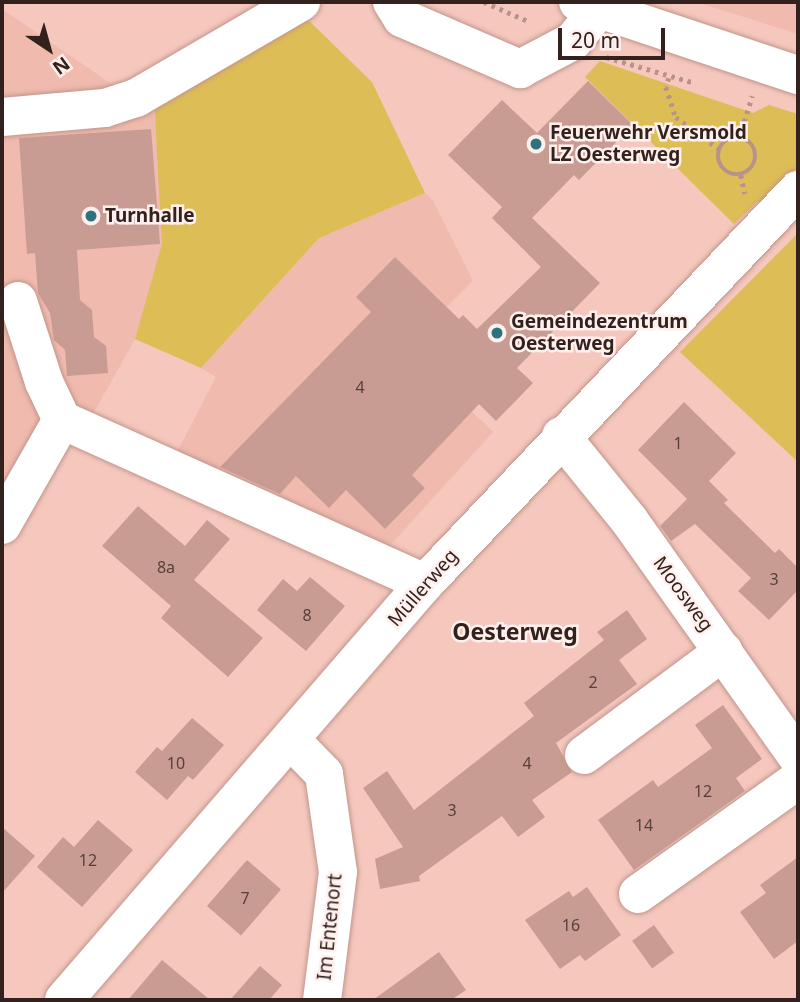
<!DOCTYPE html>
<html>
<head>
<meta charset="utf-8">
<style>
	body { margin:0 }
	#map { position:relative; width:800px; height:1002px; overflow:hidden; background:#f5c7bd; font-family:"Noto Sans",sans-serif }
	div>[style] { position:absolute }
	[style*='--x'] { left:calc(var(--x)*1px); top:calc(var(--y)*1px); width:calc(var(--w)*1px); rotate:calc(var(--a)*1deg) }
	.built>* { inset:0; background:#f0baae }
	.green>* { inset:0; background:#ddbd55 }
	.building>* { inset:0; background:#c89c92; transform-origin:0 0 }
	.path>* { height:4.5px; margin-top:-2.25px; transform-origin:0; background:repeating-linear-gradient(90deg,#b8938b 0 3.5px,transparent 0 8.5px) }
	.path>.ring { margin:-2.25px; padding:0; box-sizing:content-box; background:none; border:4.5px solid #b8938b; border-radius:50% }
	.roads { filter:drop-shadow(0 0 2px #c1958c) drop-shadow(0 0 2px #c1958c) }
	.minor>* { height:38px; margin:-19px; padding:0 19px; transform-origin:19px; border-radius:19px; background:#fff }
	.major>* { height:38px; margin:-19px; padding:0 19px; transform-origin:19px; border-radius:19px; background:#fff }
	.dots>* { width:19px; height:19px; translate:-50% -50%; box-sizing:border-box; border:4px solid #fff0ed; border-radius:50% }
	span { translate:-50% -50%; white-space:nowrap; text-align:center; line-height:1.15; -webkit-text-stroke:5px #fff0ed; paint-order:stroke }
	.number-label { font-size:16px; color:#58403a }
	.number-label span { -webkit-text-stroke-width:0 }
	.poi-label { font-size:19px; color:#32211d; font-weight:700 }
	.left { translate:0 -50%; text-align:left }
	.street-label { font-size:19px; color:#32211d }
	.quarter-label { font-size:23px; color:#32211d; font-weight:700 }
	.frame { position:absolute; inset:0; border:4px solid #32211d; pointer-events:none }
	.north { position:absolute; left:14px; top:14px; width:70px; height:70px; -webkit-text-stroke:5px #fff0ed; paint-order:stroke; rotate:144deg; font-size:19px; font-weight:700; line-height:28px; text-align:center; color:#32211d }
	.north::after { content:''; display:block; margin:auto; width:24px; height:32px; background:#32211d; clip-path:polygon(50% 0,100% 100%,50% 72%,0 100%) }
	.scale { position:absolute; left:558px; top:28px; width:107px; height:32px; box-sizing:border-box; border:4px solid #32211d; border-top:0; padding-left:9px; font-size:21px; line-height:24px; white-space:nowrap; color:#32211d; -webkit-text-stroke:5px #fff0ed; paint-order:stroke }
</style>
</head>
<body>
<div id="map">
	<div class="built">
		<div style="clip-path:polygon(696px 2px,798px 2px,798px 34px)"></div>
		<div style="clip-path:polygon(2px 9px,116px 87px,153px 98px,164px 241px,135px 339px,89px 421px,64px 446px,2px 551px)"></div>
		<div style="clip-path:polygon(425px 193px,433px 200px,473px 281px,416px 338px,420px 361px,493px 432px,384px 552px,173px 460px,216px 377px,201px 368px,319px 238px)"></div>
	</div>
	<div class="green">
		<div style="clip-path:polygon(301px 13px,372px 82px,425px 193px,319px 238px,201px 368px,135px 339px,162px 244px,154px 99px)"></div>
		<div style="clip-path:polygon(600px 61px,753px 113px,769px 105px,798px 114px,798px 167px,765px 205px,758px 201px,734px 224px,585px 77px)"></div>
		<div style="clip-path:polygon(798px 233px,798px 462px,680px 352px)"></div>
	</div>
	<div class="building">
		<div style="clip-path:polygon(588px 81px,633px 125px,579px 180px,574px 175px,532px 218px,600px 283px,517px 368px,533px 383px,496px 421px,479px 404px,412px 475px,425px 488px,385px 529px,346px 490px,329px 508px,296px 476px,280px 494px,220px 467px,371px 312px,356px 297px,395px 257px,459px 319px,463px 315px,477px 329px,541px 267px,492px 218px,502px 207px,448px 155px,502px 100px,537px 133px)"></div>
		<div style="clip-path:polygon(151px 129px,160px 244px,77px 250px,80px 300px,92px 310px,94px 337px,106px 346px,108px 373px,67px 376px,65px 350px,54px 340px,50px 313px,38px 293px,35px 253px,27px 254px,19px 138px)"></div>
		<div style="clip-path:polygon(684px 402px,736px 453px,709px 481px,728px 500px,724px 503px,775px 553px,779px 549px,798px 568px,798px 590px,769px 620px,738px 591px,751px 578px,695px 524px,671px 541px,660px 526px,687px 499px,638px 450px)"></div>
		<div style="clip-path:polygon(138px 506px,185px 546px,207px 520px,230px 539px,194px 580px,263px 638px,228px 677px,161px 618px,171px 606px,102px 546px)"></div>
		<div style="clip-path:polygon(310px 577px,345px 606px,306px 651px,257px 610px,283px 579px,297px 591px)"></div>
		<div style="clip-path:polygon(627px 610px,647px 639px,619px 660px,637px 684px,556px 743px,572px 772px,532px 800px,545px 817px,518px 837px,502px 816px,419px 876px,420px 881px,380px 889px,375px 859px,403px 847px,363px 788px,387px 771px,414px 810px,534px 716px,524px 703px,604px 640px,597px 632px)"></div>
		<div style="clip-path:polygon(723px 705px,762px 759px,736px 778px,745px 791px,634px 870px,598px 820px,653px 780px,658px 787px,712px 748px,695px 725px)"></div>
		<div style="clip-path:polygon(192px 718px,224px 745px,193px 780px,188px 776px,167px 800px,135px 772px,157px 747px,162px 751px)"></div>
		<div style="clip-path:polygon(98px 820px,133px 850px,82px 907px,37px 867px,63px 837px,74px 847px)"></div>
		<div style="clip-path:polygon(2px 827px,35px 856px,2px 893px)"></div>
		<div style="clip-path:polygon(798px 857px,798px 941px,774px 959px,740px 912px,766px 893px,760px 885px)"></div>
		<div style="left:247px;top:860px;width:45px;height:61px;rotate:41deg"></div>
		<div style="clip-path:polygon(587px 887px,621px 935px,585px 961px,580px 955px,560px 969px,525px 920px,569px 891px,573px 897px)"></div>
		<div style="left:654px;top:925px;width:34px;height:27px;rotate:54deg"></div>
		<div style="clip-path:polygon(439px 952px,466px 990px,451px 1000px,373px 1000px)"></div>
		<div style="clip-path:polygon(162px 960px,210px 1000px,128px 1000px)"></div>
		<div style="clip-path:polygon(260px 966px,282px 985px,269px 1000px,230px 1000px)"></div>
	</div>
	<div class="path">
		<div style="--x:484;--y:2;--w:48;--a:23.4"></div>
		<div style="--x:606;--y:57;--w:93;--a:16.3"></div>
		<div style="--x:669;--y:78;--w:9;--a:108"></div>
		<div style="--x:666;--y:87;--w:32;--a:72"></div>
		<div style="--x:676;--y:117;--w:54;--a:36.7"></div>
		<div class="ring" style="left:718px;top:137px;width:33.5px;height:33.5px"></div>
		<div style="--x:739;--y:138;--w:44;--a:-72.8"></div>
		<div style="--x:741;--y:175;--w:19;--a:78"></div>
	</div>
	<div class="roads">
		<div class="minor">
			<div style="--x:392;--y:2;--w:19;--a:58"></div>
			<div style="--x:402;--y:18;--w:129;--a:23.4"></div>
			<div style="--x:520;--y:69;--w:60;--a:-27.8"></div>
			<div style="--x:573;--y:41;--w:38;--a:-51"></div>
			<div style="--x:2;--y:117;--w:103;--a:-5"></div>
			<div style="--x:105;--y:108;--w:33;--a:-18"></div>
			<div style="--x:136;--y:98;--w:191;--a:-30.2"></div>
			<div style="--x:18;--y:301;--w:85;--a:72.2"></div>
			<div style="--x:44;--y:382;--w:42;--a:64.7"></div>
			<div style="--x:62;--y:420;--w:398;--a:24.2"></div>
			<div style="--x:561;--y:436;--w:108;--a:51"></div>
			<div style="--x:629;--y:520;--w:292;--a:54.6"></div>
			<div style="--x:2;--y:525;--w:121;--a:-60.3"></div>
			<div style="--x:292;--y:741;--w:46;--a:45.9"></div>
			<div style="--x:324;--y:774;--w:99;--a:81.9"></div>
			<div style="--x:338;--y:872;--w:129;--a:97.1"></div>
			<div style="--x:584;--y:755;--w:174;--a:-36.6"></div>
			<div style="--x:638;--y:894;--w:196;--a:-35.5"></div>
			<div style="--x:64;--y:1000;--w:552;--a:-49.12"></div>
			<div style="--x:425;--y:583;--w:542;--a:-46.5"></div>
		</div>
		<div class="major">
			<div style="--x:578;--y:2;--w:232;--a:18.4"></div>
		</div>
	</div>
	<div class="dots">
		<div style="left:536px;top:144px;background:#2c727f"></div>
		<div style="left:91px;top:216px;background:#2c727f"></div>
		<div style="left:497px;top:333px;background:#2c727f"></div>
	</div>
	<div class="number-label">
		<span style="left:360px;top:387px">4</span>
		<span style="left:678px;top:443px">1</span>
		<span style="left:166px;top:567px">8a</span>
		<span style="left:774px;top:579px">3</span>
		<span style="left:307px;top:615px">8</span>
		<span style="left:593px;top:682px">2</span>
		<span style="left:176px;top:763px">10</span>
		<span style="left:527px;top:763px">4</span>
		<span style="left:703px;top:791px">12</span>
		<span style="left:452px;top:810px">3</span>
		<span style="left:644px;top:825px">14</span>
		<span style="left:88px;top:860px">12</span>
		<span style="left:245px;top:898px">7</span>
		<span style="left:571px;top:925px">16</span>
	</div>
	<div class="poi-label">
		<span class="left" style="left:550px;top:144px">Feuerwehr Versmold<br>LZ Oesterweg</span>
		<span class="left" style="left:105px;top:216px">Turnhalle</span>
		<span class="left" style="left:511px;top:333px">Gemeindezentrum<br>Oesterweg</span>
	</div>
	<div class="street-label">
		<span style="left:423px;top:588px;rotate:-49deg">Müllerweg</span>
		<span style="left:683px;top:594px;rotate:54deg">Moosweg</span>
		<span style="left:330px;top:927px;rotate:-84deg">Im Entenort</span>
	</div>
	<div class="quarter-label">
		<span style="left:515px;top:631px">Oesterweg</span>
	</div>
	<div class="frame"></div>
	<div class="north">N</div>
	<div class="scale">20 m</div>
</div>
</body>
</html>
